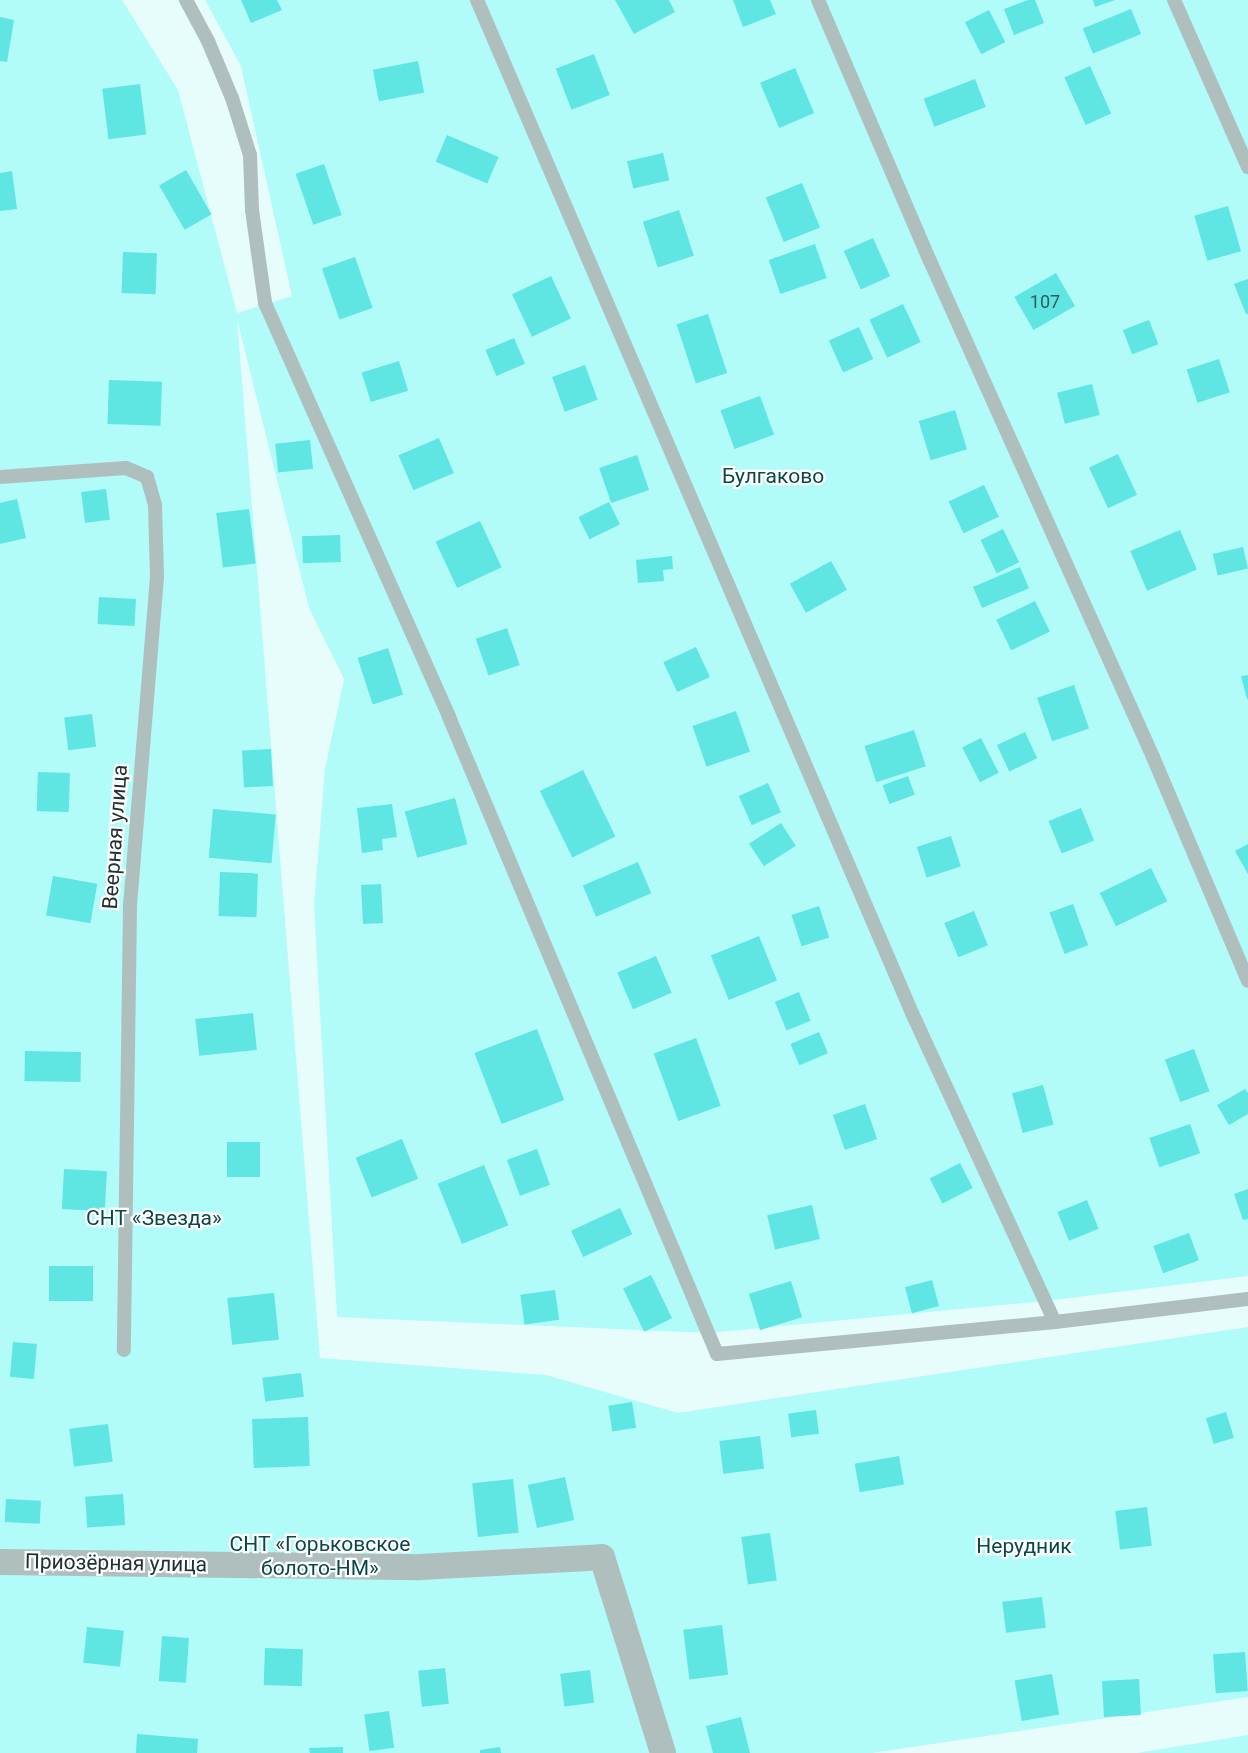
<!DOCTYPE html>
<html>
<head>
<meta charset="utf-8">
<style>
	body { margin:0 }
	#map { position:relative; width:1248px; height:1753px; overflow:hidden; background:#e6fdfc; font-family:Roboto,sans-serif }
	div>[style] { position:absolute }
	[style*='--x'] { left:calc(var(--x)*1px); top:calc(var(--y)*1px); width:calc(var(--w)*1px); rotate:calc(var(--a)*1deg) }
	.green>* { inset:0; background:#b1fbf8 }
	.building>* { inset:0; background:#5fe5e2; transform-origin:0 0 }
	.service>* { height:14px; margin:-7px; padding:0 7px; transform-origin:7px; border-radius:7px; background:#aebfbe }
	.minor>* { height:26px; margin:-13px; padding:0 13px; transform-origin:13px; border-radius:13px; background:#aebfbe }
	span { translate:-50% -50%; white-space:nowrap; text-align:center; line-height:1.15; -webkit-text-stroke:4.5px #fff; paint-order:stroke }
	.number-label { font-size:18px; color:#305e5c }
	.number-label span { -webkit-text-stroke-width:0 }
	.park-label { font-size:21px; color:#0a4847 }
	.street-label { font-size:21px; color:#213130 }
</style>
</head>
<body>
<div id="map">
	<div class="green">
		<div style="clip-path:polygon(0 0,122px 0,178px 90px,237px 313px,292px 296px,241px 66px,205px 0,1248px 0,1248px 1276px,1045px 1301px,708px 1333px,337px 1317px,314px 905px,325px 769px,344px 679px,309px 608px,237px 319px,320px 1358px,546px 1375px,678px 1413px,1248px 1327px,1248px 1697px,872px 1753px,0 1753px)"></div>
		<div style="clip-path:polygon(1248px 1735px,1248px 1753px,1137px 1753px)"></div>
	</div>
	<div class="building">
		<div style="clip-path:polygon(241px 0,277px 0,282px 10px,251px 23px)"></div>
		<div style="clip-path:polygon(615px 0,669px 0,675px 12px,634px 34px)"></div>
		<div style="clip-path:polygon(733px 0,770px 0,776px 14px,743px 27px)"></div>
		<div style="clip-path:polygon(1028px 0,1035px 0,1044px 23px,1014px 35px,1004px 9px)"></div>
		<div style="clip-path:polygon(1093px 0,1115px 0,1095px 7px)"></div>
		<div style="left:1131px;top:9px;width:27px;height:52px;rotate:68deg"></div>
		<div style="left:989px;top:10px;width:36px;height:27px;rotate:63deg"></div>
		<div style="clip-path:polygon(0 17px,14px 20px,7px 62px,0 61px)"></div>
		<div style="left:594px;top:54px;width:44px;height:41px;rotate:69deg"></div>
		<div style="left:418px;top:61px;width:32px;height:46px;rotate:79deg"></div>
		<div style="left:1090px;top:66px;width:52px;height:28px;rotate:66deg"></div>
		<div style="left:795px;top:68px;width:49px;height:38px;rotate:67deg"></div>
		<div style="left:975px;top:79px;width:30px;height:55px;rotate:69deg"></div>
		<div style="left:140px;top:84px;width:51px;height:38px;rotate:83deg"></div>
		<div style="left:447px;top:135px;width:56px;height:29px;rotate:23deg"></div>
		<div style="left:663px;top:153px;width:28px;height:37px;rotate:77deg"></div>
		<div style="left:324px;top:164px;width:54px;height:30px;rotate:71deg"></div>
		<div style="left:186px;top:170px;width:51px;height:31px;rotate:60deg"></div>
		<div style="clip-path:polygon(12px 171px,17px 209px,0 211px,0 173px)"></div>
		<div style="left:802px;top:183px;width:48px;height:39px;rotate:68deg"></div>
		<div style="left:1228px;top:206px;width:47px;height:35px;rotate:74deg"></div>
		<div style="left:679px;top:210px;width:48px;height:38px;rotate:72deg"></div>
		<div style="left:873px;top:238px;width:42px;height:32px;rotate:66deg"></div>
		<div style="left:815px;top:244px;width:36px;height:49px;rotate:71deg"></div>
		<div style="left:123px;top:252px;width:34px;height:41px;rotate:2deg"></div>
		<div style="left:355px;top:257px;width:54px;height:35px;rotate:71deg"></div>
		<div style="left:1056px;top:273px;width:38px;height:48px;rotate:60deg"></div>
		<div style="left:551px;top:276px;width:47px;height:43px;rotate:65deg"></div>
		<div style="clip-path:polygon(1248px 279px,1248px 314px,1246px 314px,1234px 284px)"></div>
		<div style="left:903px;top:304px;width:42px;height:37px;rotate:65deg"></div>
		<div style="left:708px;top:314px;width:62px;height:33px;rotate:72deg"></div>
		<div style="left:1149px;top:320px;width:26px;height:28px;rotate:69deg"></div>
		<div style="left:859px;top:327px;width:35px;height:33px;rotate:66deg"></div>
		<div style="left:514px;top:338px;width:28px;height:31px;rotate:67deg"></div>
		<div style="left:1219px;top:359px;width:35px;height:34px;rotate:72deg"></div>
		<div style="left:399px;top:361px;width:31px;height:39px;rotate:73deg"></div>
		<div style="left:585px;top:365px;width:37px;height:35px;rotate:70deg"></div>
		<div style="left:109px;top:380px;width:53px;height:44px;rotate:2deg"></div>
		<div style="left:1092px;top:384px;width:32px;height:36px;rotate:76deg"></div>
		<div style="left:760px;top:396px;width:41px;height:42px;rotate:70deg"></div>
		<div style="left:955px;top:410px;width:41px;height:38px;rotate:73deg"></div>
		<div style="left:439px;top:438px;width:38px;height:44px;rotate:67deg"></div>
		<div style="left:310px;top:440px;width:29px;height:35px;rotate:84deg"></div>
		<div style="left:1118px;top:454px;width:45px;height:32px;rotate:65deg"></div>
		<div style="left:637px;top:455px;width:37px;height:40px;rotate:71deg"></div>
		<div style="left:984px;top:485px;width:35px;height:39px;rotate:65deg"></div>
		<div style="left:106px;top:489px;width:31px;height:25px;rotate:83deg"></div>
		<div style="clip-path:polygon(17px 499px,26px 538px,0 544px,0 503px)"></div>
		<div style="left:609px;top:502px;width:25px;height:34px;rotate:64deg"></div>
		<div style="left:249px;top:509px;width:55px;height:33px;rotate:83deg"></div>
		<div style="left:480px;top:521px;width:51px;height:49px;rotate:65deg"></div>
		<div style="left:1003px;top:529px;width:37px;height:25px;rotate:64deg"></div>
		<div style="left:1180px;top:530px;width:43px;height:54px;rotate:67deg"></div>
		<div style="left:340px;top:535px;width:27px;height:38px;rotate:88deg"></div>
		<div style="left:1243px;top:547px;width:22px;height:31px;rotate:77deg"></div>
		<div style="clip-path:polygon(672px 556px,673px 569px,663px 570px,664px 581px,638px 583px,636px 560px)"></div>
		<div style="left:831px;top:561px;width:33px;height:47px;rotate:61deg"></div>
		<div style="left:1020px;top:567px;width:23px;height:51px;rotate:67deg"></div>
		<div style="left:99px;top:597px;width:37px;height:27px;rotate:3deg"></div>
		<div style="left:1035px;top:601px;width:34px;height:43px;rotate:64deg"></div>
		<div style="left:507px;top:628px;width:39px;height:33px;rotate:71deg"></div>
		<div style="left:696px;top:647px;width:33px;height:36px;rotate:65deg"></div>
		<div style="left:388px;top:648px;width:49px;height:32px;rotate:72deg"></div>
		<div style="clip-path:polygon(1248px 675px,1248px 699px,1247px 699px,1241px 676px)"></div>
		<div style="left:1074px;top:685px;width:46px;height:39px;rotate:71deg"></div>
		<div style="left:736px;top:711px;width:43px;height:46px;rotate:71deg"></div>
		<div style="left:92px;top:714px;width:33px;height:28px;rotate:83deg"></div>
		<div style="left:914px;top:730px;width:38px;height:52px;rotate:72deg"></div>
		<div style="left:1025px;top:732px;width:29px;height:31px;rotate:65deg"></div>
		<div style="left:981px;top:738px;width:39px;height:21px;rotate:63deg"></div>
		<div style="left:271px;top:749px;width:37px;height:29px;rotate:87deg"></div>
		<div style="left:583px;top:770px;width:74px;height:48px;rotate:64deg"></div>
		<div style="left:38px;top:772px;width:32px;height:39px;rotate:2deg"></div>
		<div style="left:908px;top:776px;width:20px;height:27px;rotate:70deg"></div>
		<div style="left:768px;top:783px;width:32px;height:32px;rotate:66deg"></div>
		<div style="left:455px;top:798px;width:48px;height:52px;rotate:75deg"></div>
		<div style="clip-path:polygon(392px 804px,397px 837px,382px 839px,383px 850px,362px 853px,357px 808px)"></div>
		<div style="left:1081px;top:808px;width:35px;height:35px;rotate:68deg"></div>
		<div style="left:213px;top:809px;width:63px;height:49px;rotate:5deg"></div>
		<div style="left:781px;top:823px;width:27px;height:38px;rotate:57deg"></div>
		<div style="left:951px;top:836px;width:32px;height:36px;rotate:72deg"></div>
		<div style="clip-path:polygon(1248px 844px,1248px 874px,1235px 851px)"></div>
		<div style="left:638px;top:862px;width:34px;height:60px;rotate:67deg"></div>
		<div style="left:1151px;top:868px;width:37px;height:57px;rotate:64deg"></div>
		<div style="left:220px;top:872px;width:38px;height:44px;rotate:2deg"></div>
		<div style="left:53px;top:876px;width:45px;height:40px;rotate:10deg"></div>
		<div style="left:381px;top:884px;width:39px;height:20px;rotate:87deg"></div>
		<div style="left:1073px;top:904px;width:44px;height:25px;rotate:70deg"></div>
		<div style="left:819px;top:906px;width:33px;height:29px;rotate:72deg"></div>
		<div style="left:974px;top:911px;width:37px;height:32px;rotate:68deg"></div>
		<div style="left:759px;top:936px;width:48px;height:52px;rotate:68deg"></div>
		<div style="left:656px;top:956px;width:40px;height:42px;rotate:67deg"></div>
		<div style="left:799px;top:992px;width:31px;height:26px;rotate:68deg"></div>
		<div style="left:253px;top:1013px;width:37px;height:58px;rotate:84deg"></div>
		<div style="left:537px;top:1029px;width:76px;height:67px;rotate:69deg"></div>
		<div style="left:819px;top:1032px;width:23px;height:31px;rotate:67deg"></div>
		<div style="left:696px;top:1038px;width:72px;height:45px;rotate:70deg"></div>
		<div style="left:1194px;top:1049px;width:45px;height:31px;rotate:70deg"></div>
		<div style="left:25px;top:1051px;width:56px;height:30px;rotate:1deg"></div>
		<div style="left:1043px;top:1085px;width:41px;height:32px;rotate:75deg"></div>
		<div style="clip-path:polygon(1245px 1089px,1248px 1093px,1248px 1114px,1229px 1125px,1217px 1105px)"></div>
		<div style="left:865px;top:1104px;width:37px;height:34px;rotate:71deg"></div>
		<div style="left:1190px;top:1124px;width:31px;height:43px;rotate:71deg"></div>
		<div style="left:402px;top:1139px;width:43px;height:50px;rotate:68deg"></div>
		<div style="left:227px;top:1142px;width:33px;height:35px"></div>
		<div style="left:537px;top:1149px;width:38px;height:32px;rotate:70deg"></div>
		<div style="left:960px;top:1163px;width:28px;height:34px;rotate:63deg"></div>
		<div style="left:484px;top:1165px;width:65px;height:50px;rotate:68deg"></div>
		<div style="left:64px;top:1169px;width:43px;height:40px;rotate:3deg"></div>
		<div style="clip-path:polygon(1248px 1189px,1248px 1219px,1243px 1220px,1234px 1194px)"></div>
		<div style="left:1087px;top:1200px;width:31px;height:32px;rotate:68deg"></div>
		<div style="left:812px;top:1205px;width:35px;height:46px;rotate:77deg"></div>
		<div style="left:620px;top:1208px;width:29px;height:54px;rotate:65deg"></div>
		<div style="left:1189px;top:1233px;width:29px;height:38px;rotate:70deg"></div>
		<div style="left:93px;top:1266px;width:35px;height:44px;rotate:90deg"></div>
		<div style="left:651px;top:1275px;width:48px;height:31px;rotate:64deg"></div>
		<div style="left:932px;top:1280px;width:27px;height:28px;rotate:75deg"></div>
		<div style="left:791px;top:1281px;width:38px;height:44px;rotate:73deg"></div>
		<div style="left:555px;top:1290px;width:30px;height:35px;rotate:82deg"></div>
		<div style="left:274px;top:1293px;width:47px;height:47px;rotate:84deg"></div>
		<div style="left:13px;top:1342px;width:24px;height:35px;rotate:5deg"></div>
		<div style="left:301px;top:1373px;width:24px;height:39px;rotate:83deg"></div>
		<div style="left:632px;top:1402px;width:26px;height:24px;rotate:81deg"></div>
		<div style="left:816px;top:1410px;width:24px;height:28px;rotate:83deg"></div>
		<div style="left:1226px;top:1412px;width:27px;height:21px;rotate:73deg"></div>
		<div style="left:308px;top:1417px;width:49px;height:56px;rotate:88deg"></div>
		<div style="left:108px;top:1424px;width:38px;height:39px;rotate:83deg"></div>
		<div style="left:760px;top:1436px;width:33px;height:41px;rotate:83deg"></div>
		<div style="left:899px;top:1456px;width:29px;height:45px;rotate:80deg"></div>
		<div style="left:565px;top:1477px;width:44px;height:38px;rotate:78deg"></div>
		<div style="left:513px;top:1479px;width:54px;height:41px;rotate:84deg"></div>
		<div style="left:123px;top:1494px;width:31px;height:38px;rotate:86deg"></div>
		<div style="left:6px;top:1499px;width:35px;height:23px;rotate:3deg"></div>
		<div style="left:1147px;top:1507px;width:39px;height:32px;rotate:83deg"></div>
		<div style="left:770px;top:1533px;width:48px;height:29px;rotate:82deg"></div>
		<div style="left:1042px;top:1597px;width:31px;height:40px;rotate:83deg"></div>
		<div style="left:722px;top:1625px;width:50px;height:39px;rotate:83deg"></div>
		<div style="left:87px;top:1627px;width:37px;height:36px;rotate:6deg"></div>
		<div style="left:162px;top:1636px;width:27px;height:45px;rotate:4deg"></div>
		<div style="left:265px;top:1648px;width:38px;height:37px;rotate:2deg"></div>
		<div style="left:1245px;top:1652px;width:39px;height:32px;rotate:86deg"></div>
		<div style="left:445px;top:1668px;width:36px;height:27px;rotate:84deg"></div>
		<div style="left:590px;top:1670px;width:33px;height:30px;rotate:83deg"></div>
		<div style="left:1052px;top:1674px;width:41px;height:38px;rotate:80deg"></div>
		<div style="left:1139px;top:1679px;width:36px;height:37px;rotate:87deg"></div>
		<div style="left:389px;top:1711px;width:37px;height:25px;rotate:82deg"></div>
		<div style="clip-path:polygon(741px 1717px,750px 1753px,713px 1753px,706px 1726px)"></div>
		<div style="clip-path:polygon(137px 1734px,198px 1739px,197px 1753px,136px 1753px)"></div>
		<div style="clip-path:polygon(343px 1747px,343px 1753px,310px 1753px,309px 1748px)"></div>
		<div style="clip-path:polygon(500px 1747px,501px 1753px,480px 1753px,480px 1750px)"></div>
	</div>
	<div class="service">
		<div style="--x:186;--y:0;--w:47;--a:61.8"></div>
		<div style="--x:208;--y:41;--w:62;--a:67.2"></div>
		<div style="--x:232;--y:98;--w:60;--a:72.5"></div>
		<div style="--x:250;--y:155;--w:55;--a:87.9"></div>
		<div style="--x:252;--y:210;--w:94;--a:82"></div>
		<div style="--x:265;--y:303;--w:453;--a:66"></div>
		<div style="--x:449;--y:717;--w:691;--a:67.18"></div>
		<div style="--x:717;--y:1354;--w:340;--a:-5.4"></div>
		<div style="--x:1055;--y:1322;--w:194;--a:-6.8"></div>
		<div style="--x:477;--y:0;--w:1102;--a:66.76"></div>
		<div style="--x:912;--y:1013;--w:340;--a:65.2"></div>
		<div style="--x:818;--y:0;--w:284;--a:66.8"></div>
		<div style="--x:930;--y:261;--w:544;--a:65.79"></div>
		<div style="--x:1153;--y:757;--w:243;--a:67"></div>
		<div style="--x:1174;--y:0;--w:183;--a:66.1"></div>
		<div style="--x:0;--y:477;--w:126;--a:-4.1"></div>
		<div style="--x:126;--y:468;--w:23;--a:23"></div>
		<div style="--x:147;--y:477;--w:29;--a:74"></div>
		<div style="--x:155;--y:505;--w:72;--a:88.4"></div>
		<div style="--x:157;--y:577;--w:331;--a:94.7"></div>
		<div style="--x:130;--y:907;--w:443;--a:90.8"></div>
	</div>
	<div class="minor">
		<div style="--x:0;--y:1562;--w:420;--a:0.7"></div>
		<div style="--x:420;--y:1567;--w:182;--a:-3.1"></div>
		<div style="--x:602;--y:1557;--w:205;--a:72.7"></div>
	</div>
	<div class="number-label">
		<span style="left:1045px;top:302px">107</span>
	</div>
	<div class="park-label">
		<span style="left:773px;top:476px">Булгаково</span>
		<span style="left:154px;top:1218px">СНТ «Звезда»</span>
		<span style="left:320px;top:1556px">СНТ «Горьковское<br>болото-НМ»</span>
		<span style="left:1024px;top:1546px">Нерудник</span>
	</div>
	<div class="street-label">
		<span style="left:115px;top:837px;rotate:-86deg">Веерная улица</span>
		<span style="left:116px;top:1563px;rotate:1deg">Приозёрная улица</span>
	</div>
</div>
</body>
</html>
